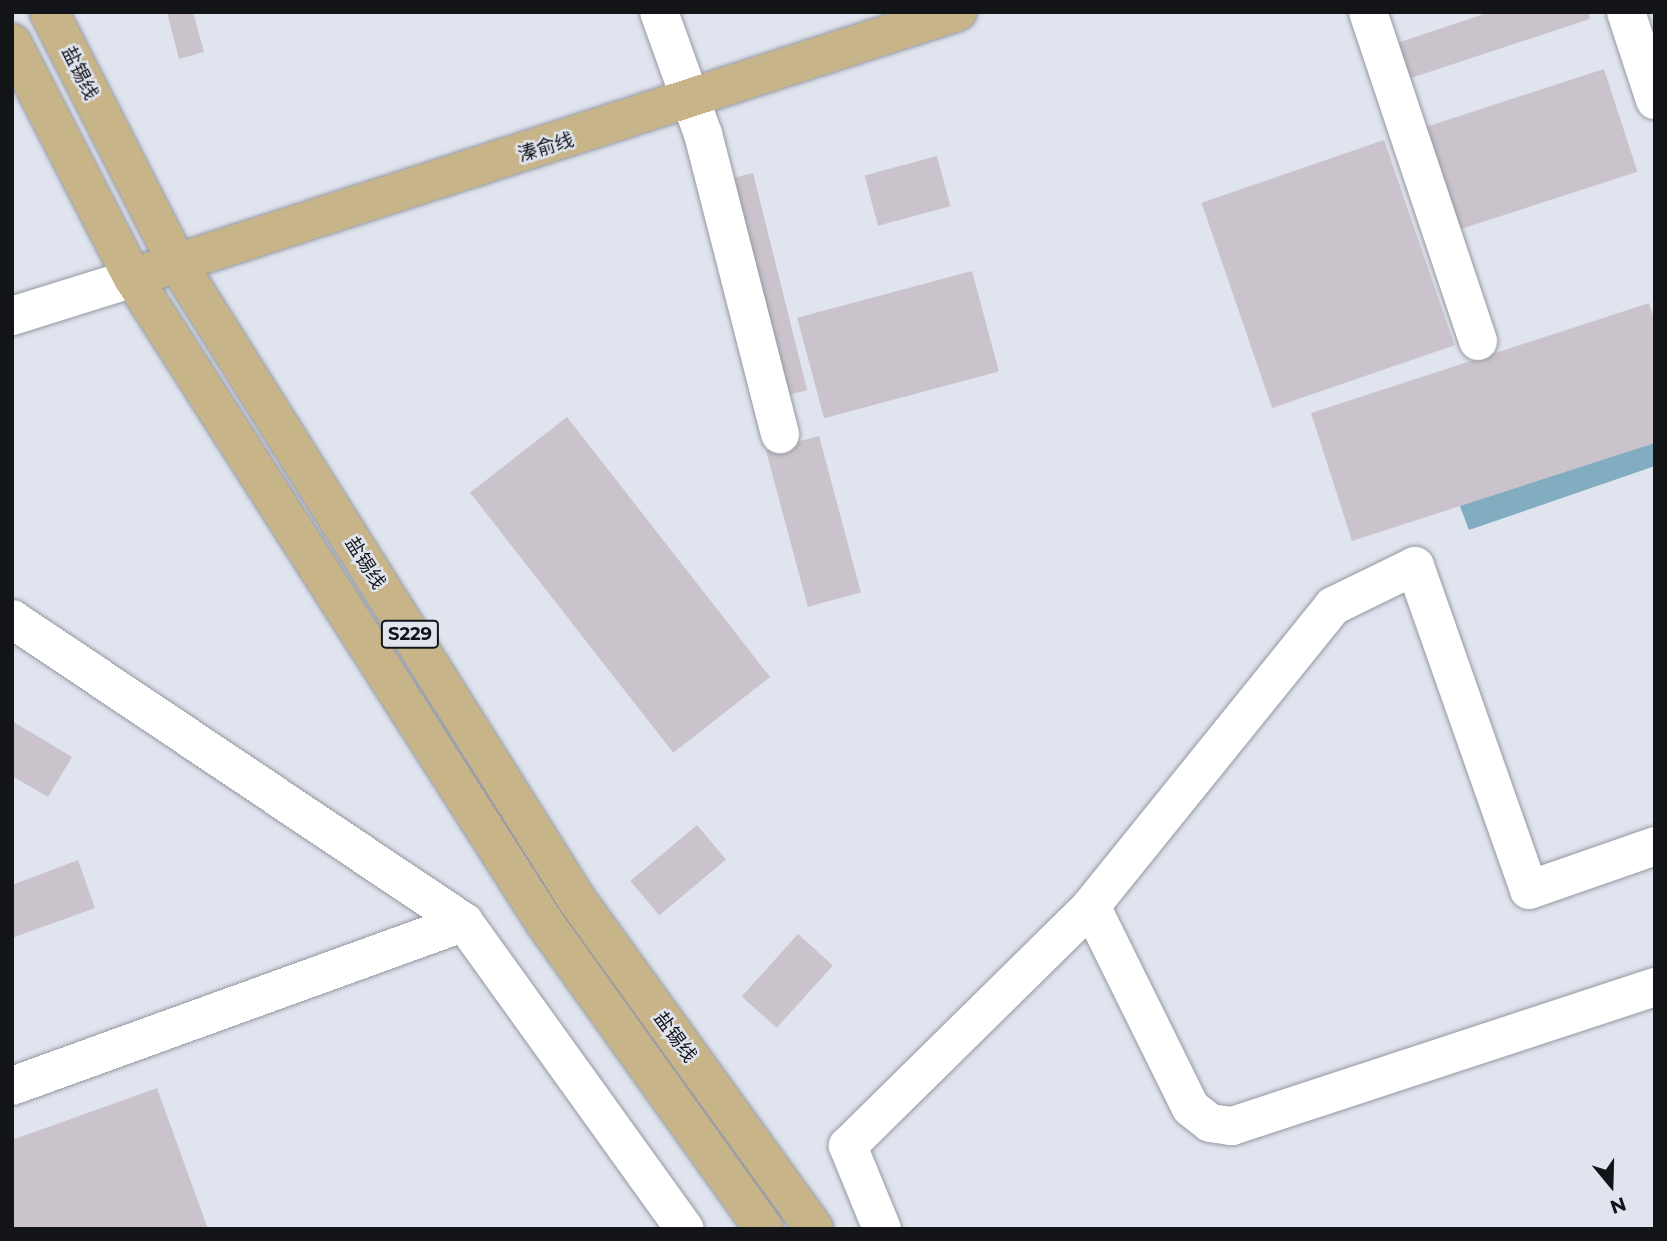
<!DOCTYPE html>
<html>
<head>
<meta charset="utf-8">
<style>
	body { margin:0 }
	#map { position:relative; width:1667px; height:1241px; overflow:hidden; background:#e0e4ee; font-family:Montserrat,"Noto Sans SC",sans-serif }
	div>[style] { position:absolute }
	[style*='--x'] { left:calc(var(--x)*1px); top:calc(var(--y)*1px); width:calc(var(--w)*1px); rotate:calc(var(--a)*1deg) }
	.water>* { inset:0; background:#82adc0 }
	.building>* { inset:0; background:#cbc3cb; transform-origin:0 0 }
	.roads { filter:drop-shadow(0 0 2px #9498a1) drop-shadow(0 0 2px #9498a1) }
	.minor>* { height:38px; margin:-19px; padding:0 19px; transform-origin:19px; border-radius:19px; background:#fff }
	.major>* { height:38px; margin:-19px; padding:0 19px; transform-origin:19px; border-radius:19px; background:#c7b589 }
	span { translate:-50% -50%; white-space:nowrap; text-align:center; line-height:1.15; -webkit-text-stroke:5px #e0e4ee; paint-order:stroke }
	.shield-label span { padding:2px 5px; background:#e0e4ee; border:2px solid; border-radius:5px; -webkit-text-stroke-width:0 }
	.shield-label { font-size:18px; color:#131418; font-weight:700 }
	.street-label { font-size:19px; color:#131418 }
	.frame { position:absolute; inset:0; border:14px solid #131418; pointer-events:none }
	.north { position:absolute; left:1576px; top:1150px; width:70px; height:70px; -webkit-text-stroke:5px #e0e4ee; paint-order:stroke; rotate:161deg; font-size:19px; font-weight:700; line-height:28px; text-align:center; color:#131418 }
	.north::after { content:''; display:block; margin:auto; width:24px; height:32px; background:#131418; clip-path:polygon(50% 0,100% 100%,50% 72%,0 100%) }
</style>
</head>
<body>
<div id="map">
	<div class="water">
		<div style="clip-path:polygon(1655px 440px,1655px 466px,1469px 530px,1459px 504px)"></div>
	</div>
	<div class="building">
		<div style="clip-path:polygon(167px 12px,193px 12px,204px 52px,179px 59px)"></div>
		<div style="clip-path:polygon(1490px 12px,1588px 12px,1590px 19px,1408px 79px,1397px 43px)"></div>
		<div style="left:1604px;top:69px;width:108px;height:189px;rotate:72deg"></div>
		<div style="left:1384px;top:140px;width:217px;height:193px;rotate:71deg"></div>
		<div style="left:937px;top:156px;width:52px;height:75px;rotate:75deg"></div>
		<div style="left:753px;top:173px;width:224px;height:29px;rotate:76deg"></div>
		<div style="left:972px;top:271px;width:104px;height:181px;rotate:75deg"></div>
		<div style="clip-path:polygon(1649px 303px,1655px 321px,1655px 443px,1352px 541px,1311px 413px)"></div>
		<div style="left:567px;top:417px;width:330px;height:123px;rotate:52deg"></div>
		<div style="left:819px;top:436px;width:162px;height:55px;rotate:75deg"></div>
		<div style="clip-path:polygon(12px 721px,72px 757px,48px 797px,12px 776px)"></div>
		<div style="left:697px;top:825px;width:45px;height:87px;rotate:50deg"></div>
		<div style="clip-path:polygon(78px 860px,95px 908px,12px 938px,12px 885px)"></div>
		<div style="left:798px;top:934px;width:47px;height:84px;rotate:42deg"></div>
		<div style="clip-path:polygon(157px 1088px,208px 1229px,12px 1229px,12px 1140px)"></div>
	</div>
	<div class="roads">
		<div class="minor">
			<div style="--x:659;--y:12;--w:130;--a:70.2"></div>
			<div style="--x:703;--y:134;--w:310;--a:75.6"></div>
			<div style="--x:1368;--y:12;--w:347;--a:71.5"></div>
			<div style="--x:1626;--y:12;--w:93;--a:71.8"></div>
			<div style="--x:12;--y:316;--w:127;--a:-17.4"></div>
			<div style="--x:12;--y:619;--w:544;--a:33.84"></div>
			<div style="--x:464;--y:922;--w:378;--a:54.3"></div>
			<div style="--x:1091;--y:906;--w:225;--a:63.7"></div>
			<div style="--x:1191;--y:1108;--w:24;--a:38"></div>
			<div style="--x:1210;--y:1123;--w:22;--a:8"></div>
			<div style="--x:1232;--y:1126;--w:445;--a:-18.2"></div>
			<div style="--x:12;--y:1086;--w:481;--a:-19.9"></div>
			<div style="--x:882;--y:1229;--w:90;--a:-112.3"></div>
			<div style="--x:848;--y:1146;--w:342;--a:-44.6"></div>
			<div style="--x:1091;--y:906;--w:385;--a:-51.1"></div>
			<div style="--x:1333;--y:606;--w:91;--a:-26"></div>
			<div style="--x:1415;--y:566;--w:343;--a:70.6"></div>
			<div style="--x:1529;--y:890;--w:133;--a:-19.2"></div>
		</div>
		<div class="major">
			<div style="--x:49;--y:12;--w:280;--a:63"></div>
			<div style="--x:176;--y:261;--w:754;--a:57.89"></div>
			<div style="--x:577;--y:900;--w:405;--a:54.2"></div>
			<div style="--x:12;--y:43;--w:264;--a:62.8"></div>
			<div style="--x:133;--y:278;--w:765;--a:57.43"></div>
			<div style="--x:545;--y:923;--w:376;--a:54.4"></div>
			<div style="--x:152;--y:271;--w:846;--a:-17.84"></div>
		</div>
	</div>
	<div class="shield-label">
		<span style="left:410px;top:634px">S229</span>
	</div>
	<div class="street-label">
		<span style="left:80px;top:73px;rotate:63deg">盐锡线</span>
		<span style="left:546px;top:147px;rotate:-17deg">溱俞线</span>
		<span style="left:365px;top:563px;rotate:58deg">盐锡线</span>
		<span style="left:675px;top:1037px;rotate:54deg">盐锡线</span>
	</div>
	<div class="frame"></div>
	<div class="north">N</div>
</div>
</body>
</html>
